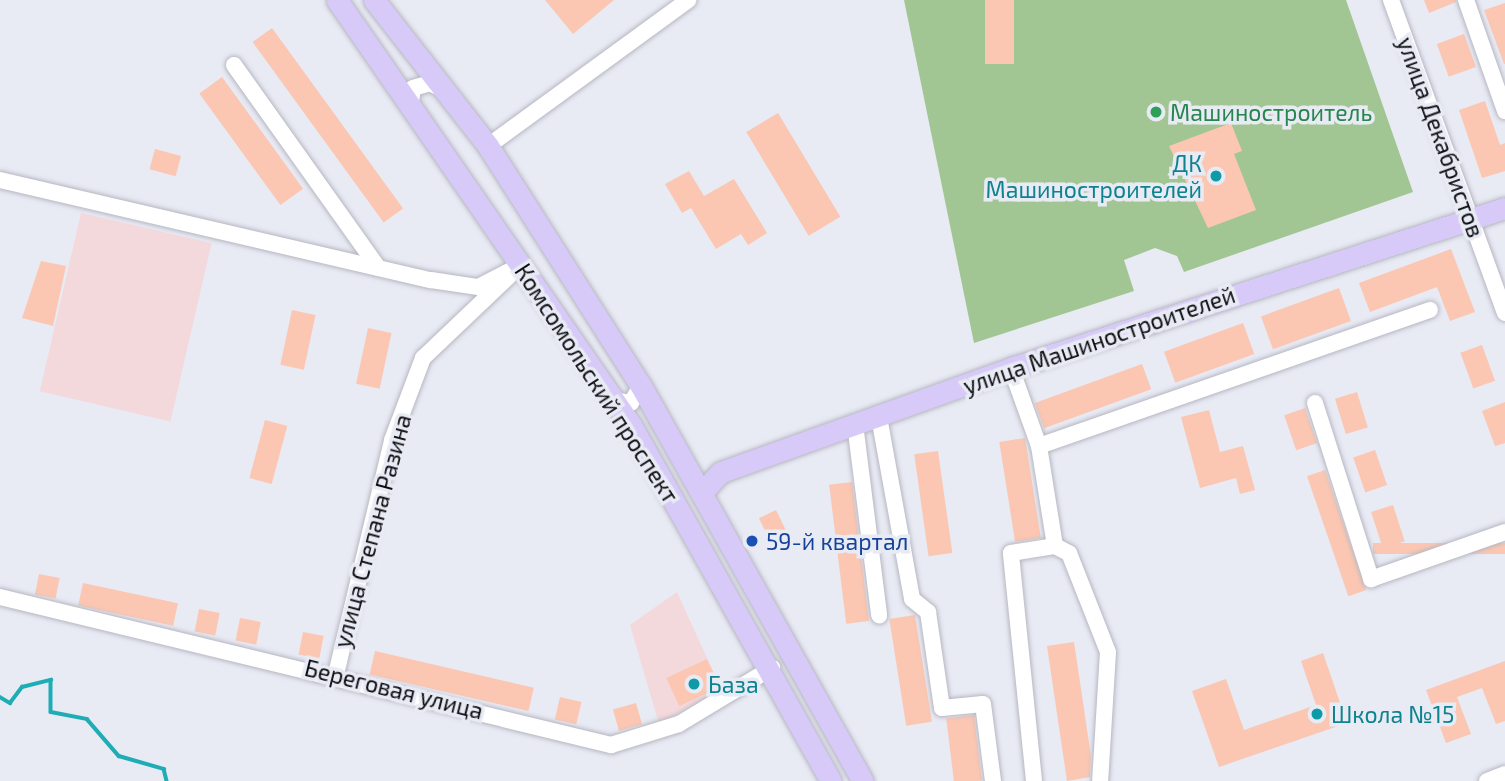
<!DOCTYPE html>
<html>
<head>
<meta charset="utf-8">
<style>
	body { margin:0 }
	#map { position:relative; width:1505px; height:781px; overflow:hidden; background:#e8eaf4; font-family:"Exo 2",sans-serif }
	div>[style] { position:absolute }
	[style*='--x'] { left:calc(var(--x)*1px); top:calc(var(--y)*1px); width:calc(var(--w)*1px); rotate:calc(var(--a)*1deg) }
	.industrial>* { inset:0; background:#f4d9dc; transform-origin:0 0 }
	.green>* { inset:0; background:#a1c693 }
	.stream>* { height:3.5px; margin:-1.75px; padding:0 1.75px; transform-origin:1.75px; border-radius:1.75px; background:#1eadb5 }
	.building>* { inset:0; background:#fbc7b2; transform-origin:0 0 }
	.roads { filter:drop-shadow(0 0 2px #b6b7c1) drop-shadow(0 0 2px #b6b7c1) }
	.minor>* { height:16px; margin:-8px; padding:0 8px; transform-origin:8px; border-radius:8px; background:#fff }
	.major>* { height:21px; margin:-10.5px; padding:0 10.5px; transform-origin:10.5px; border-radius:10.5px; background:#d7caf8 }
	.dots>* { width:19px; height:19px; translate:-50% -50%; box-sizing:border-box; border:4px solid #e8eaf4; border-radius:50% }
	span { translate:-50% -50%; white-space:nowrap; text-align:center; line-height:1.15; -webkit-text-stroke:7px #e8eaf4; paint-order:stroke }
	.leisure-label { font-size:23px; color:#27864d }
	.left { translate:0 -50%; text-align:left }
	.street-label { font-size:23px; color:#0c0d10 }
	.culture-label { font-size:23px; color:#0d838f }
	.right { translate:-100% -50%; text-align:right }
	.transit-label { font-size:23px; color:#164399 }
</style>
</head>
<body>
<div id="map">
	<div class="industrial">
		<div style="left:81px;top:213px;width:134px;height:183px;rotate:13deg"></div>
		<div style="clip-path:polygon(677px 592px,721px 689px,659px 724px,630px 625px)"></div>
	</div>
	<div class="green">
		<div style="clip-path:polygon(904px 0,1346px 0,1413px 192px,1184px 272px,1177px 256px,1155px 248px,1124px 260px,1134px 291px,974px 343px)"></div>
	</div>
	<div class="stream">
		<div style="--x:0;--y:697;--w:12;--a:31"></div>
		<div style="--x:10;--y:703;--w:20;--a:-53"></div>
		<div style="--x:22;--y:687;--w:30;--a:-14"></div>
		<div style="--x:51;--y:680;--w:32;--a:90"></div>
		<div style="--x:51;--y:712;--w:37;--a:11"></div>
		<div style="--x:87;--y:719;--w:49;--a:49.1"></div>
		<div style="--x:119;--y:756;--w:47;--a:16.1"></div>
		<div style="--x:164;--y:769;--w:12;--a:76"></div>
	</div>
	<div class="building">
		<div style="clip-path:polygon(545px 0,614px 0,573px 34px)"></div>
		<div style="left:985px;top:0;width:29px;height:64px"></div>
		<div style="clip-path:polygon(1424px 0,1456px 0,1456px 2px,1429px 13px)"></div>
		<div style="clip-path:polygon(1505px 3px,1505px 64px,1504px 64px,1484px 10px)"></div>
		<div style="left:272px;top:28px;width:223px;height:24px;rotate:54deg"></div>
		<div style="left:1464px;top:34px;width:35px;height:29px;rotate:70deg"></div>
		<div style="left:222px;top:77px;width:138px;height:28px;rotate:54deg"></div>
		<div style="clip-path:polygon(1485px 101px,1500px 145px,1505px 143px,1505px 171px,1482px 178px,1459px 110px)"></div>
		<div style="left:778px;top:113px;width:121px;height:37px;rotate:59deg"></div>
		<div style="clip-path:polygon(1231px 123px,1242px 151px,1234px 154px,1256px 210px,1208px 228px,1169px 146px)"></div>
		<div style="left:155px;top:149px;width:27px;height:21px;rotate:15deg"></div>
		<div style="clip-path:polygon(689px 171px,704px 196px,734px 179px,767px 233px,748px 245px,741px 234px,716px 249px,691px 208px,682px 213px,665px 184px)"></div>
		<div style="clip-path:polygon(1451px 249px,1475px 312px,1450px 321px,1437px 287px,1370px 312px,1359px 283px)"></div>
		<div style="clip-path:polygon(41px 261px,66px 266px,53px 326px,22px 318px)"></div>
		<div style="left:1339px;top:288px;width:35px;height:83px;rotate:70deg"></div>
		<div style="left:292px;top:310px;width:24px;height:56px;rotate:12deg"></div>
		<div style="left:1243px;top:323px;width:33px;height:84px;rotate:70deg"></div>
		<div style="left:368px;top:328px;width:24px;height:57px;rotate:12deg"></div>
		<div style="left:1482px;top:345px;width:38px;height:23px;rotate:70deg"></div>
		<div style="left:1142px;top:364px;width:27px;height:114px;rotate:70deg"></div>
		<div style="left:1357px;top:392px;width:37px;height:23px;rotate:73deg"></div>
		<div style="clip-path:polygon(1505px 402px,1505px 443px,1495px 446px,1482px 411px)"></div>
		<div style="left:1305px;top:408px;width:37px;height:22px;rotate:71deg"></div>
		<div style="clip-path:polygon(1209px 410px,1220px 452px,1243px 446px,1255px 490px,1240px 494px,1236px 478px,1200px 488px,1181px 417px)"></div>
		<div style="left:265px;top:420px;width:23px;height:60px;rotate:15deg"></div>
		<div style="left:1025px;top:438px;width:101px;height:26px;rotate:81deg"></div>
		<div style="left:1375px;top:450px;width:37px;height:23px;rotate:71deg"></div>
		<div style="left:938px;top:451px;width:103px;height:24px;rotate:82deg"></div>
		<div style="left:1325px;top:470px;width:127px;height:19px;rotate:71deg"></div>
		<div style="left:852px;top:482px;width:140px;height:23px;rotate:83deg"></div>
		<div style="left:1393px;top:505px;width:38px;height:23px;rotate:72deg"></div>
		<div style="left:776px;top:510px;width:30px;height:19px;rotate:64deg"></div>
		<div style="left:1505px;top:543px;width:11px;height:132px;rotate:90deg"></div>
		<div style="left:39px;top:574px;width:21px;height:21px;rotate:11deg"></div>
		<div style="left:83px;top:583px;width:97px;height:23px;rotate:12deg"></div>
		<div style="left:199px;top:609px;width:21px;height:23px;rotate:11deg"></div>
		<div style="left:915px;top:615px;width:108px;height:26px;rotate:81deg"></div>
		<div style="left:240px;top:618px;width:21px;height:23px;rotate:11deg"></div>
		<div style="left:303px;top:632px;width:21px;height:23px;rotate:11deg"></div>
		<div style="clip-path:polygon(1074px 642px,1091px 756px,1090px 777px,1067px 781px,1047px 646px)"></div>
		<div style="left:375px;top:651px;width:163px;height:24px;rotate:13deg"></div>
		<div style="clip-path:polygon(1323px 653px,1347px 723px,1219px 767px,1192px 691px,1226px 679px,1244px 730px,1316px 705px,1301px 661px)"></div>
		<div style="left:707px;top:659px;width:31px;height:45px;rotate:65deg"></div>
		<div style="clip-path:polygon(1505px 661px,1505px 721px,1496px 724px,1482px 688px,1457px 697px,1471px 734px,1446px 743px,1426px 690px)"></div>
		<div style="left:560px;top:697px;width:22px;height:23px;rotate:13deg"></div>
		<div style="left:636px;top:703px;width:22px;height:24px;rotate:74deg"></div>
		<div style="left:974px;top:715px;width:66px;height:28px;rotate:83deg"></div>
	</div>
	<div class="roads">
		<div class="minor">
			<div style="--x:1391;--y:0;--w:333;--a:70"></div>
			<div style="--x:1466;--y:0;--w:118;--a:70.6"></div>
			<div style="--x:234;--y:65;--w:249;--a:54.6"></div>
			<div style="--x:410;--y:109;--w:21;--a:-82"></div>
			<div style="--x:413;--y:88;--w:18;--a:-16"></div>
			<div style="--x:430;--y:83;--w:13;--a:27"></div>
			<div style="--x:488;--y:146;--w:248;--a:-36.1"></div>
			<div style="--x:0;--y:180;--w:442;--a:13.1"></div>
			<div style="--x:431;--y:280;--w:48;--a:8.5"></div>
			<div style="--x:478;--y:287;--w:48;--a:-27.1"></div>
			<div style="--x:1011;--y:368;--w:83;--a:70.3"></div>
			<div style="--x:1039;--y:446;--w:101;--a:80.9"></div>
			<div style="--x:1055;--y:546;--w:16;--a:27"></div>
			<div style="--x:1069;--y:553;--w:106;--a:68.5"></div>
			<div style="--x:1108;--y:652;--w:129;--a:93.5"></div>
			<div style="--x:613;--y:400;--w:18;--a:9"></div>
			<div style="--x:631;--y:403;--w:20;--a:-60"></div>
			<div style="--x:1315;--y:403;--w:185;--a:72.3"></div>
			<div style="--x:1371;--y:579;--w:142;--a:-19.3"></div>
			<div style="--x:879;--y:417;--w:185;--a:79.7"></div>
			<div style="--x:912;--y:599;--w:21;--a:39"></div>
			<div style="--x:928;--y:612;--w:97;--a:81.7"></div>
			<div style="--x:942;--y:708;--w:41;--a:-5.6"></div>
			<div style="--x:983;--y:704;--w:78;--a:82.6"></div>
			<div style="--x:855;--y:424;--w:193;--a:82.8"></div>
			<div style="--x:1039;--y:446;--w:414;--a:-19.2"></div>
			<div style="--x:0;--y:597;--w:629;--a:13.62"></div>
			<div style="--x:611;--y:745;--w:71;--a:-17.2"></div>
			<div style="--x:679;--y:724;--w:109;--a:-31.1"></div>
			<div style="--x:336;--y:674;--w:241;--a:-76.5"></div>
			<div style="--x:392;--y:440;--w:88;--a:-69.3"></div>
			<div style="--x:423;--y:358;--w:119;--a:-43.6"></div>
			<div style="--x:1034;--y:781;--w:229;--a:-95.8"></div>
			<div style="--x:1011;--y:553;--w:45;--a:-9"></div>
			<div style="--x:1487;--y:781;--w:19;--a:-21"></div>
		</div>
		<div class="major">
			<div style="--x:337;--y:0;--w:517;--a:55.33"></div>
			<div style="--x:631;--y:425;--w:408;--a:60.7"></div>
			<div style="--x:374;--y:0;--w:185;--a:52"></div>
			<div style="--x:488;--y:146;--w:285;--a:57.5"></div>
			<div style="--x:641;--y:386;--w:453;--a:60.7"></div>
			<div style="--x:703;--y:491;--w:26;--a:-47"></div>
			<div style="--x:721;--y:472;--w:308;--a:-19.7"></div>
			<div style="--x:1011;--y:368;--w:519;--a:-17.95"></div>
		</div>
	</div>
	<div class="dots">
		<div style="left:1156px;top:112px;background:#2e9e5b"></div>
		<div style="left:1216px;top:176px;background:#0f9aa8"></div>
		<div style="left:752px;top:541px;background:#1a4fb4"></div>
		<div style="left:694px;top:684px;background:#0f9aa8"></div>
		<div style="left:1317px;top:714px;background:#0f9aa8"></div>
	</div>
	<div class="leisure-label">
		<span class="left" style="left:1170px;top:112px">Машиностроитель</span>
	</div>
	<div class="street-label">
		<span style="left:1441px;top:137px;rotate:70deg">улица Декабристов</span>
		<span style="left:1099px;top:340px;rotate:-19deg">улица Машиностроителей</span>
		<span style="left:597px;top:383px;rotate:57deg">Комсомольский проспект</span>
		<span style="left:372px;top:531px;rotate:-75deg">улица Степана Разина</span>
		<span style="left:394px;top:689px;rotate:14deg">Береговая улица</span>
	</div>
	<div class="culture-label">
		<span class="right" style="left:1202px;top:176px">ДК<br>Машиностроителей</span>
		<span class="left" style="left:708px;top:684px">База</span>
		<span class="left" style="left:1331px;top:714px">Школа №15</span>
	</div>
	<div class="transit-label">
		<span class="left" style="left:766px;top:541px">59-й квартал</span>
	</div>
</div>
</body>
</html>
